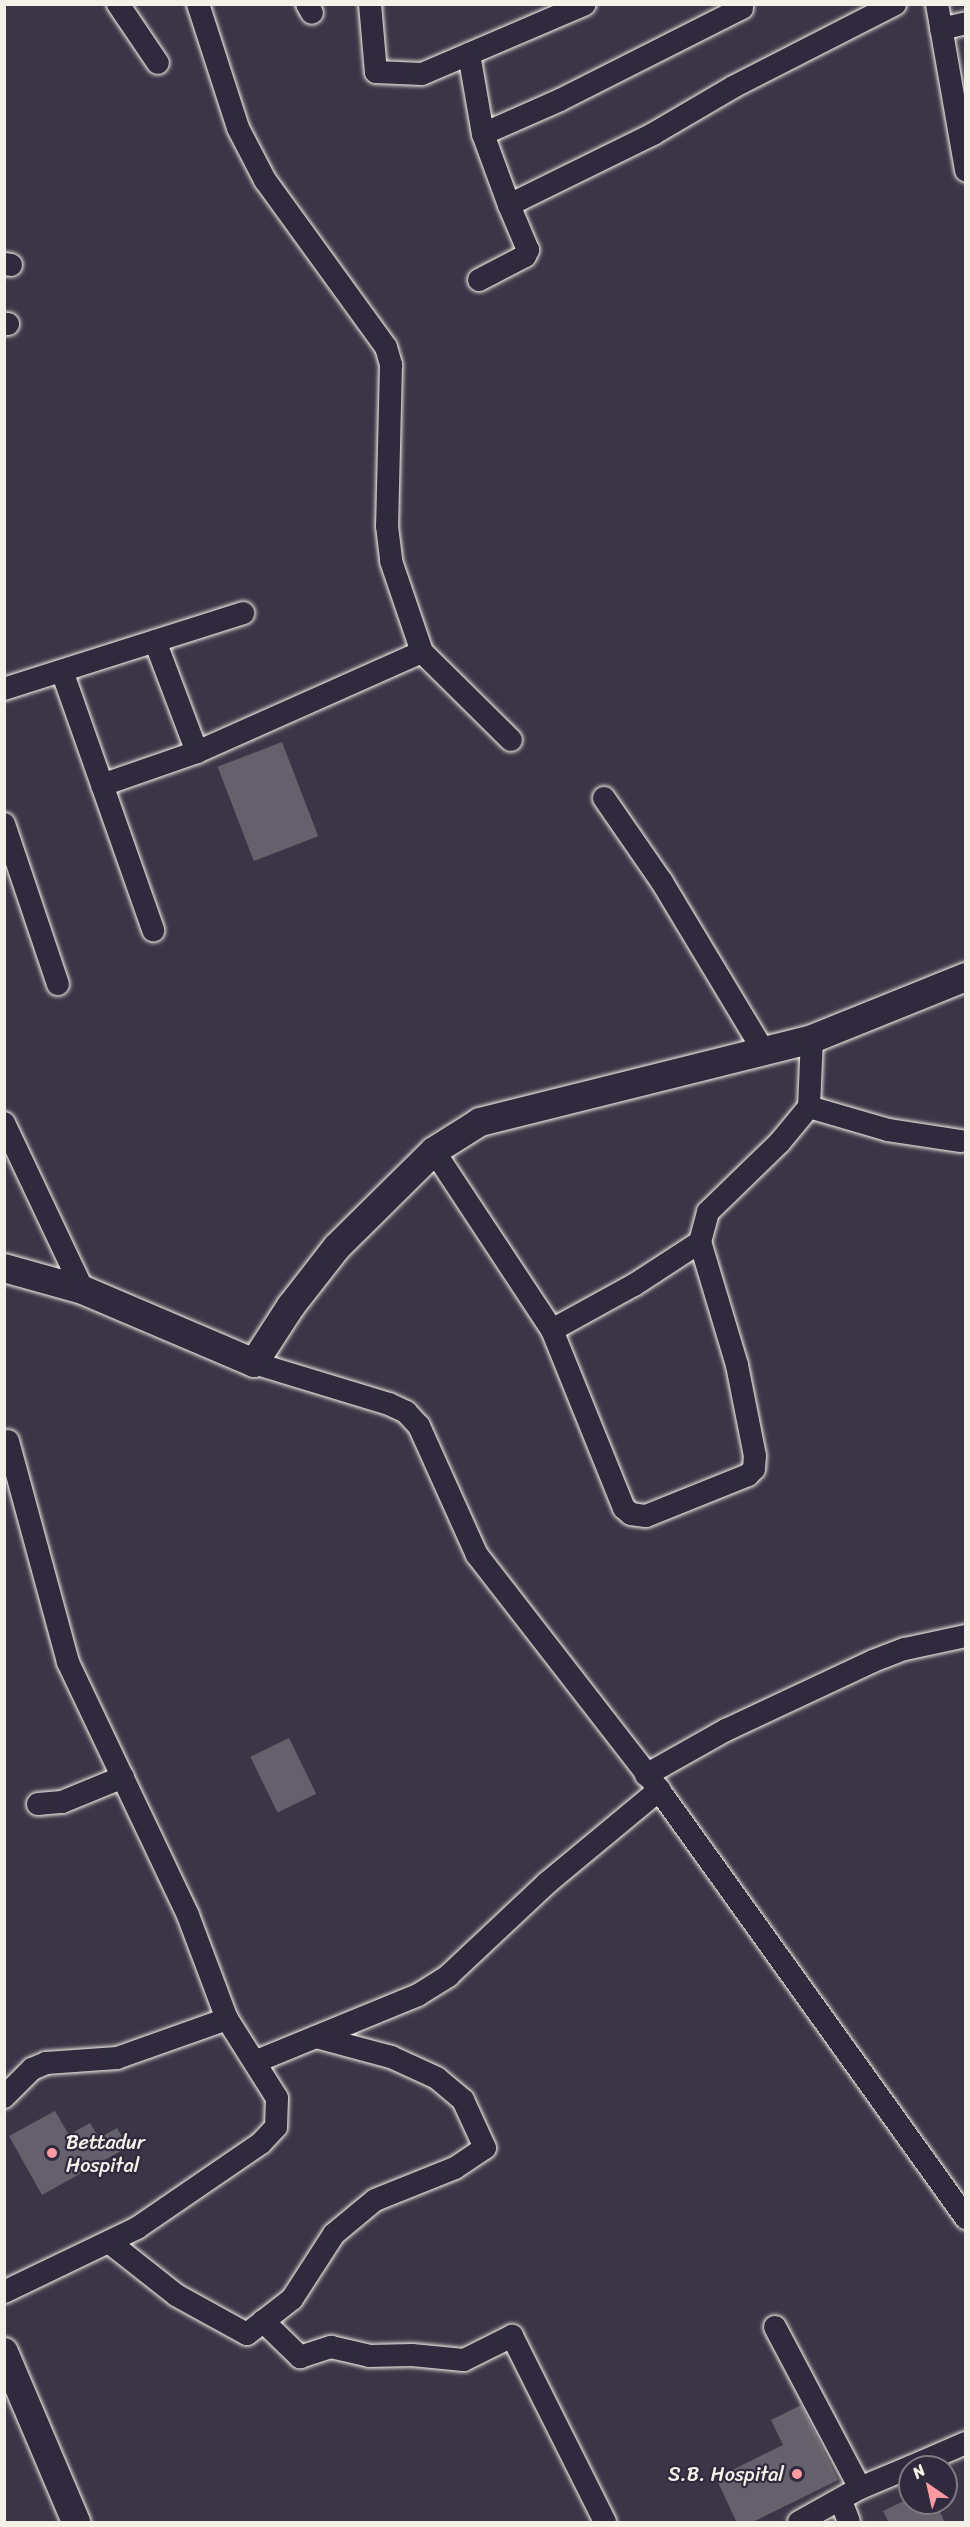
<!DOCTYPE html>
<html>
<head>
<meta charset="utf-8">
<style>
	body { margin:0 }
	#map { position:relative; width:970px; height:2527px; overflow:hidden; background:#3b3647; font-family:Sriracha,sans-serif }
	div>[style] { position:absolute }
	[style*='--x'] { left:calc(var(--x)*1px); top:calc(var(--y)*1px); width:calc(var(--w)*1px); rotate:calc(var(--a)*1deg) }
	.building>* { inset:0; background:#65616c; transform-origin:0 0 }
	.roads { filter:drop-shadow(0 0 2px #f4f1e8) drop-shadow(0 0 2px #f4f1e8) }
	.minor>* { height:22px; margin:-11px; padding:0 11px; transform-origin:11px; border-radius:11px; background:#2f2a3d }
	.major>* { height:28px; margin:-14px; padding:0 14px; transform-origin:14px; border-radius:14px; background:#2f2a3d }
	.dots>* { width:16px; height:16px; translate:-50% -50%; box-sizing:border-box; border:3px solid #2f2a3d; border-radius:50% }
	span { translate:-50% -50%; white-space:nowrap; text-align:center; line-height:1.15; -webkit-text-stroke:4.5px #2f2a3d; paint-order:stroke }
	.poi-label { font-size:20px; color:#f4f1e8 }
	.left { translate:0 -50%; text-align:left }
	.right { translate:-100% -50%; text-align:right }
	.frame { position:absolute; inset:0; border:6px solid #f4f1e8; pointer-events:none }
	.north { position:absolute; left:898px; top:2455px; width:60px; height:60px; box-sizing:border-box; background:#2f2a3d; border:2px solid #7e7a81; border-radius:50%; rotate:326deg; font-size:16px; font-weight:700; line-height:24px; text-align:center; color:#f4f1e8 }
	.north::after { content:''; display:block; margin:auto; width:21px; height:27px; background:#ff9aa2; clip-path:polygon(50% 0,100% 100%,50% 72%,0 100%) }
</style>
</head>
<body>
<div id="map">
	<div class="building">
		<div style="left:282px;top:742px;width:101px;height:69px;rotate:69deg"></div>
		<div style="left:289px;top:1738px;width:62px;height:43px;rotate:64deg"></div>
		<div style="clip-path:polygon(55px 2111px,69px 2135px,90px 2123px,99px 2138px,117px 2128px,128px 2147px,42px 2195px,9px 2136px)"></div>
		<div style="clip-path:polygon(801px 2405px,838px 2480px,751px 2523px,737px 2523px,716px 2478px,783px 2445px,771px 2420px)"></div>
		<div style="clip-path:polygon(910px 2498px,910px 2503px,936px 2503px,945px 2523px,889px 2523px,883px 2511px)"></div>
	</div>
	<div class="roads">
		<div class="minor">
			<div style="--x:118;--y:4;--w:71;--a:55.9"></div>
			<div style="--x:198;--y:4;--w:130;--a:72.1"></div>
			<div style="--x:238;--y:128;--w:59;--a:62.6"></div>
			<div style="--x:265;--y:180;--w:206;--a:54.1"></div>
			<div style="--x:386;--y:347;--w:19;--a:74"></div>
			<div style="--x:391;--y:365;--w:161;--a:91.4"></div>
			<div style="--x:387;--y:526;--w:35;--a:83"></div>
			<div style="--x:391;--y:561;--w:96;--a:71.2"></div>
			<div style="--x:422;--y:652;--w:125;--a:44.7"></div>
			<div style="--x:307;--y:4;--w:10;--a:61"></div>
			<div style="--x:370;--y:4;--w:68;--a:85"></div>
			<div style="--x:376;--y:72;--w:46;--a:2.5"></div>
			<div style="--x:422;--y:74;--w:177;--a:-23.2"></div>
			<div style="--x:937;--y:4;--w:169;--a:80.1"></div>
			<div style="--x:941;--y:29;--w:26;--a:-13"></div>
			<div style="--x:469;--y:54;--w:81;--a:80.1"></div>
			<div style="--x:483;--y:134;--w:76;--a:69.9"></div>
			<div style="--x:509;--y:205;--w:161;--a:-26.2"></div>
			<div style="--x:653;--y:134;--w:93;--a:-30.4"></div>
			<div style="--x:733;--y:87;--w:182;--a:-27.1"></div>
			<div style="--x:483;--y:134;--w:84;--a:-23.8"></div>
			<div style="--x:560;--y:100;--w:204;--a:-26.8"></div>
			<div style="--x:4;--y:264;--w:7;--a:8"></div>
			<div style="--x:479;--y:280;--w:52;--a:-27.6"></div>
			<div style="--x:525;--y:256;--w:7;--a:-63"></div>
			<div style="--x:528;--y:250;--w:49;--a:-112.9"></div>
			<div style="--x:4;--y:324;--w:4;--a:0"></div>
			<div style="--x:155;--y:641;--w:119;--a:69.3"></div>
			<div style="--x:62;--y:671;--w:275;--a:70.6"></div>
			<div style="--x:4;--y:689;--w:251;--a:-17.6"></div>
			<div style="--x:102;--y:785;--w:101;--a:-19.2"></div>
			<div style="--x:197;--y:752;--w:246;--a:-24"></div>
			<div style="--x:604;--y:798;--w:102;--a:55.4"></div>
			<div style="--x:662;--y:882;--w:196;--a:59"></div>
			<div style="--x:4;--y:824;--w:169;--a:71.4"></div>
			<div style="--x:809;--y:1107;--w:82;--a:16.2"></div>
			<div style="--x:888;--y:1130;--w:74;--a:8.6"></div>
			<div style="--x:4;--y:1123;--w:185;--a:64.7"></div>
			<div style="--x:434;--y:1151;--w:214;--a:56.6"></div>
			<div style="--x:552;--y:1330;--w:94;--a:-28.8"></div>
			<div style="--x:634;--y:1285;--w:79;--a:-33.1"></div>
			<div style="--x:700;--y:1242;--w:31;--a:-75"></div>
			<div style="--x:708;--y:1212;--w:100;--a:-44.2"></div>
			<div style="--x:780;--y:1142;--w:45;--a:-50.4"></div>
			<div style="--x:809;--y:1107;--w:68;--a:-87.5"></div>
			<div style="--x:552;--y:1330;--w:192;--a:68"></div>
			<div style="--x:624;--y:1508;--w:9;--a:41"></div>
			<div style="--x:631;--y:1514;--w:15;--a:8"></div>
			<div style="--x:646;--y:1516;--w:110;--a:-21.9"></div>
			<div style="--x:748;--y:1475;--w:8;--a:-45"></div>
			<div style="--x:754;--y:1469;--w:13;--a:-86"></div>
			<div style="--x:755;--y:1456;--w:93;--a:-101.2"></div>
			<div style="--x:737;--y:1365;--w:128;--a:-106.7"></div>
			<div style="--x:254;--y:1363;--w:141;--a:16.9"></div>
			<div style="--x:389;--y:1404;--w:19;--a:25"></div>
			<div style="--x:406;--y:1412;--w:19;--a:47"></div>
			<div style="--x:419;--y:1426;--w:141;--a:65.8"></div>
			<div style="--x:477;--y:1555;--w:297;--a:52.2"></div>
			<div style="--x:659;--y:1790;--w:527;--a:54.35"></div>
			<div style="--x:646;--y:1775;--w:92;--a:-29.4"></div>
			<div style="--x:726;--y:1730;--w:162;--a:-25.1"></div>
			<div style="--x:873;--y:1661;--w:34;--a:-21"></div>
			<div style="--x:905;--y:1649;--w:62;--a:-12"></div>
			<div style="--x:38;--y:1804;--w:24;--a:-5"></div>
			<div style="--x:62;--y:1802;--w:66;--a:-22.3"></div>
			<div style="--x:257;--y:2061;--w:174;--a:-22.3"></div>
			<div style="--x:418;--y:1995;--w:36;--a:-32"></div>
			<div style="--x:448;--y:1976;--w:136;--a:-43.2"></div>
			<div style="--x:547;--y:1883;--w:146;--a:-39.7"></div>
			<div style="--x:4;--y:2097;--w:40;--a:-45"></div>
			<div style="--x:32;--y:2069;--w:15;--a:-23"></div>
			<div style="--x:46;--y:2063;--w:71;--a:-4"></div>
			<div style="--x:117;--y:2058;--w:117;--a:-19.5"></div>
			<div style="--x:227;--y:2019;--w:111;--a:-110.6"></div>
			<div style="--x:188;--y:1915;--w:280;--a:-115.4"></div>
			<div style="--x:68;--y:1662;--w:229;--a:-105.2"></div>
			<div style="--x:109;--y:2242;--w:85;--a:38.3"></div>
			<div style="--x:176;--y:2295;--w:81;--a:28.8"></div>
			<div style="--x:247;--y:2334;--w:57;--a:-37.9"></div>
			<div style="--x:292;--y:2299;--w:77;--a:-57.1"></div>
			<div style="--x:334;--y:2234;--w:53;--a:-39.7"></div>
			<div style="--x:375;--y:2200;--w:86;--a:-21.8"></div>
			<div style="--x:455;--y:2168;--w:36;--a:-34"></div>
			<div style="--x:485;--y:2148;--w:53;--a:-114.6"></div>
			<div style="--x:463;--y:2100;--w:34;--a:-140"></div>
			<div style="--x:437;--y:2078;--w:51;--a:-155.5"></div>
			<div style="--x:391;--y:2057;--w:78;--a:-165.1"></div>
			<div style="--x:4;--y:2292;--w:148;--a:-25.7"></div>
			<div style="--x:137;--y:2228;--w:150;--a:-34.4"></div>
			<div style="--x:261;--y:2143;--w:22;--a:-47"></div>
			<div style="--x:276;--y:2127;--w:29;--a:-88"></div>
			<div style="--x:277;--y:2098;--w:93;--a:-122.3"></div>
			<div style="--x:263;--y:2321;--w:52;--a:44.2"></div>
			<div style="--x:300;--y:2357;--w:33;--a:-18"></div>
			<div style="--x:331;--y:2347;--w:39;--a:13"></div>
			<div style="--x:369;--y:2356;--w:43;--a:-1.3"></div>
			<div style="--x:412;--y:2355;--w:52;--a:5.5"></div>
			<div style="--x:464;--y:2360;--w:54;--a:-26.6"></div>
			<div style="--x:512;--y:2336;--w:208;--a:63.4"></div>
			<div style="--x:775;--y:2327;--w:182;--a:62.2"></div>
			<div style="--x:910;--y:2467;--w:61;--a:-23.2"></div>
			<div style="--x:841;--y:2501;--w:22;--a:69"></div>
			<div style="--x:799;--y:2522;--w:70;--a:-29.1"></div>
			<div style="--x:860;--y:2488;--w:54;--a:-22.8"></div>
		</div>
		<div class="major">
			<div style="--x:4;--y:1268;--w:82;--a:15.6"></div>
			<div style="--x:83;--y:1290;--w:186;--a:23.1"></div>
			<div style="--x:254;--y:1363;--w:68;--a:-57"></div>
			<div style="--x:291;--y:1306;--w:75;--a:-52.1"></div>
			<div style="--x:337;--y:1247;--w:136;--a:-44.7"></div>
			<div style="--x:434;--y:1151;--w:54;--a:-32.2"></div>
			<div style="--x:480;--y:1122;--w:342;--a:-14"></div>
			<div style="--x:812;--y:1039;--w:166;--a:-21.9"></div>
			<div style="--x:4;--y:2352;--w:185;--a:67"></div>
		</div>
	</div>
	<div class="dots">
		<div style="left:52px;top:2153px;background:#ff9aa2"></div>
		<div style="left:797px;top:2474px;background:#ff9aa2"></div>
	</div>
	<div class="poi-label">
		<span class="left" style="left:66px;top:2154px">Bettadur<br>Hospital</span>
		<span class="right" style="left:784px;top:2474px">S.B. Hospital</span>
	</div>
	<div class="frame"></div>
	<div class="north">N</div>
</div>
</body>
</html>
